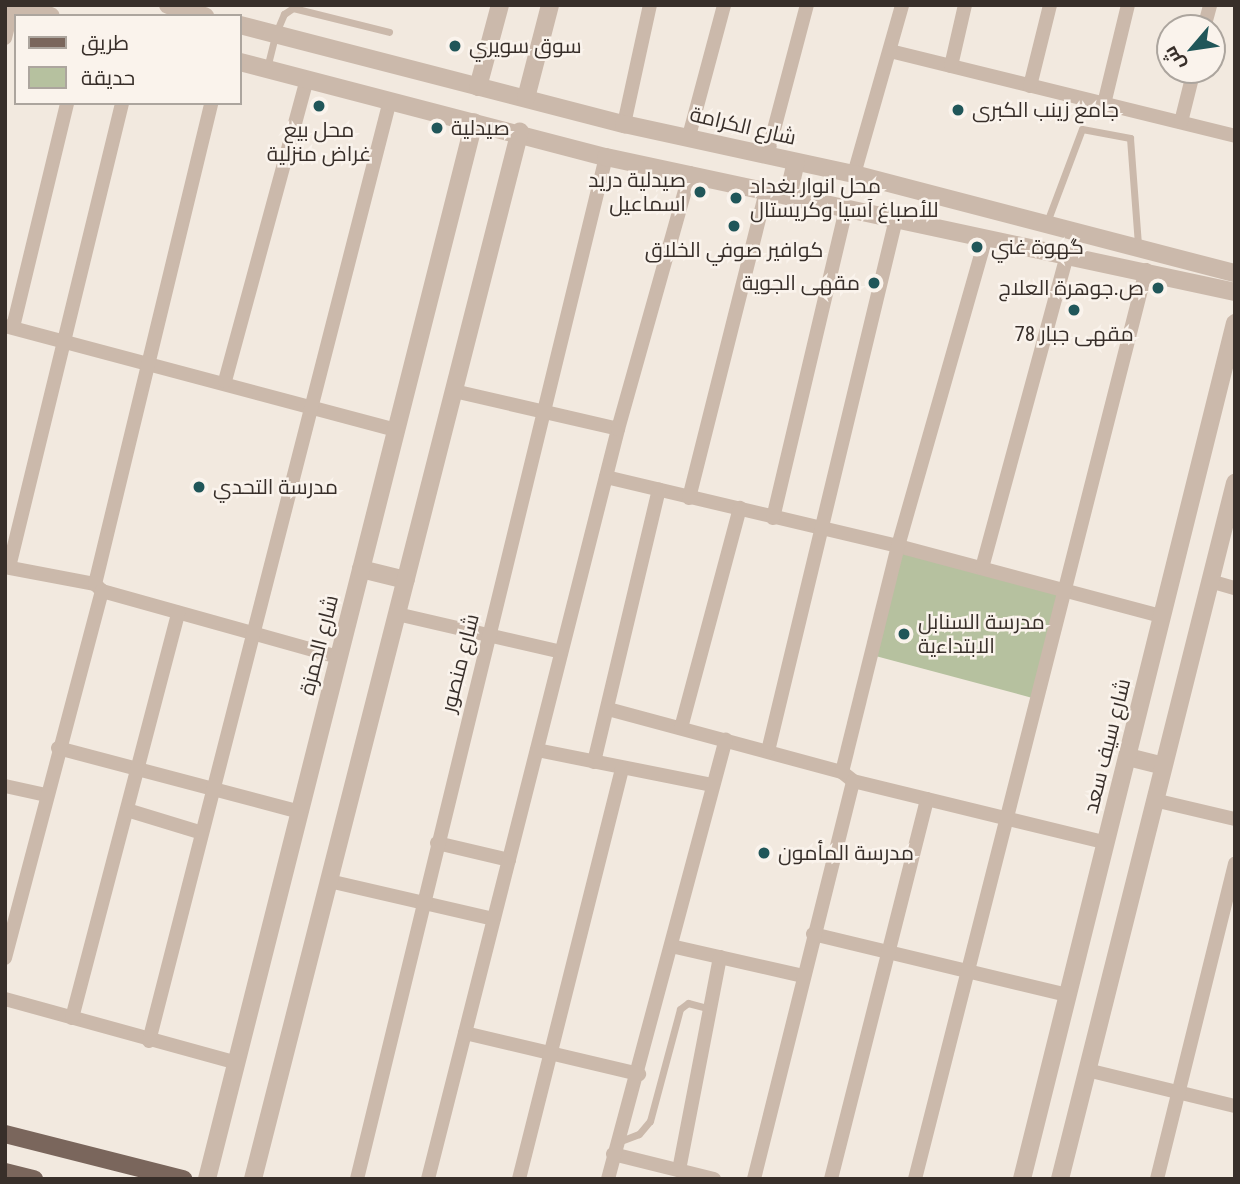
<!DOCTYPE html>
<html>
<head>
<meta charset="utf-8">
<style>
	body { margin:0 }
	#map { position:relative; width:1240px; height:1184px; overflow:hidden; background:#f2e9df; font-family:"Roboto Condensed",Cairo,sans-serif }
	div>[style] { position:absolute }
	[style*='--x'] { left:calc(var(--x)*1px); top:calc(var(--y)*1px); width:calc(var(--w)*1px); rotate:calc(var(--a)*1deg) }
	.green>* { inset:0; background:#b6c19f; transform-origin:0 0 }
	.service>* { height:7px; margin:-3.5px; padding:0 3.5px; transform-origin:3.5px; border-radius:3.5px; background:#cbb9ab }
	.minor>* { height:14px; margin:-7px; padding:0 7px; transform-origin:7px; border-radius:7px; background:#cbb9ab }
	.tertiary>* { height:18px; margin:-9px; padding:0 9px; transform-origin:9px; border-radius:9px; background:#cbb9ab }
	.primary>* { height:18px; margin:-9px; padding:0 9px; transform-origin:9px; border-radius:9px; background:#7a665c }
	.dots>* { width:19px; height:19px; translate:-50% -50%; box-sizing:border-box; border:4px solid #faf3ec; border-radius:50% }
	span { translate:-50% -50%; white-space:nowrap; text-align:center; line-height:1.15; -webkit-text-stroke:5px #faf3ec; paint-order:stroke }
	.poi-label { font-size:21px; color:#382f2a }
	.left { translate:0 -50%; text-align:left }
	.right { translate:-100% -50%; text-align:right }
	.street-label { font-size:21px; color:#382f2a }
	.frame { position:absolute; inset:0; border:7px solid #382f2a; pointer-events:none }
	.legend { position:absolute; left:14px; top:14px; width:228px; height:91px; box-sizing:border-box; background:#faf3ec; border:2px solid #aca59e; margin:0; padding:9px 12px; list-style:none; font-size:21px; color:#382f2a }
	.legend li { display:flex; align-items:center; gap:14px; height:35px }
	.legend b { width:35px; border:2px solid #aca59e }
	.north { position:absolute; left:1156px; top:14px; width:70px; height:70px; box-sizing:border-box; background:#faf3ec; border:2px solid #aca59e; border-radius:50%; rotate:241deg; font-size:19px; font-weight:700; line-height:28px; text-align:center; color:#382f2a }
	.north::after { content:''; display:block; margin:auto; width:24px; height:32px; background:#205659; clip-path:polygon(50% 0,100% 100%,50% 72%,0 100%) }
</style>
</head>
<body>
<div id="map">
	<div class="green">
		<div style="left:898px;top:546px;width:172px;height:112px;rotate:15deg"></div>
	</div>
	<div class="service">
		<div style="--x:267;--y:68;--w:34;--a:-76"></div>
		<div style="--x:275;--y:35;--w:23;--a:-67"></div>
		<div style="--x:284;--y:14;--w:11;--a:-34"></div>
		<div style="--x:293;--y:8;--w:99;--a:14"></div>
		<div style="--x:1047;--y:222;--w:99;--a:-69.4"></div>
		<div style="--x:1082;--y:129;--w:49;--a:10.6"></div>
		<div style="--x:1130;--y:138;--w:107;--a:85.7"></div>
		<div style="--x:618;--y:1142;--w:22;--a:-21"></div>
		<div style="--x:639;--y:1134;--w:17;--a:-50"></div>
		<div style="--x:650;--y:1121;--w:116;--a:-75"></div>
		<div style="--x:680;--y:1009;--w:10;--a:-37"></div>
		<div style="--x:688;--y:1003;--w:23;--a:15"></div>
	</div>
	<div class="minor">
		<div style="--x:1204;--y:28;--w:24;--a:-75"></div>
		<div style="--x:5;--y:38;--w:33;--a:-76"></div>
		<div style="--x:890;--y:51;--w:355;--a:13.8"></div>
		<div style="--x:951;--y:66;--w:63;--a:-77.1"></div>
		<div style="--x:1030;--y:86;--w:83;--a:-76.1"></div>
		<div style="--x:1104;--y:104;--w:102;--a:-76.4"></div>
		<div style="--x:1181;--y:122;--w:54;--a:-76"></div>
		<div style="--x:624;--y:124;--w:122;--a:-77.7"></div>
		<div style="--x:689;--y:136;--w:136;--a:-75"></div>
		<div style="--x:767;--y:156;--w:156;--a:-75.2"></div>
		<div style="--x:854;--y:174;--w:176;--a:-74.1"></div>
		<div style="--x:5;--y:326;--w:405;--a:14.9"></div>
		<div style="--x:13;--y:327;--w:230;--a:-76.4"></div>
		<div style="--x:225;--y:381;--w:313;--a:-74.8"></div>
		<div style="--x:454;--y:391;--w:168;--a:13"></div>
		<div style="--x:606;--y:477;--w:300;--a:13.3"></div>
		<div style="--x:898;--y:546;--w:273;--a:14.9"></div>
		<div style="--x:689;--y:498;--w:317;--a:-75.9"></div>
		<div style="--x:773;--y:518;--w:318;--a:-76.7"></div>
		<div style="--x:5;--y:567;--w:92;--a:10.7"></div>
		<div style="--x:95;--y:584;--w:10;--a:45"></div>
		<div style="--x:102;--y:591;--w:246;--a:15.6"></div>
		<div style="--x:9;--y:567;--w:478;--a:-76.3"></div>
		<div style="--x:982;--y:568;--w:323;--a:-74.8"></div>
		<div style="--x:1210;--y:581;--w:26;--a:16"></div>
		<div style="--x:95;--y:584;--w:495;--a:-76.4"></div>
		<div style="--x:397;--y:614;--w:168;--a:13"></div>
		<div style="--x:608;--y:709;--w:242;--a:15.1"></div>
		<div style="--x:842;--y:772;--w:14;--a:39"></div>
		<div style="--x:853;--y:781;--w:261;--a:13.7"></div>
		<div style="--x:681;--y:728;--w:228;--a:-75"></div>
		<div style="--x:58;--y:748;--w:250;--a:14.8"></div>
		<div style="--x:537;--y:750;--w:178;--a:11.3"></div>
		<div style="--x:768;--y:751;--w:547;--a:-76.47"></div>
		<div style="--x:594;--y:762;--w:280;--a:-76.6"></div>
		<div style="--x:842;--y:772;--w:233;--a:-76.1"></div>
		<div style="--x:898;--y:546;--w:320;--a:-74.1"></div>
		<div style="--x:5;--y:786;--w:42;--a:12.4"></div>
		<div style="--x:1154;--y:800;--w:83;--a:13.2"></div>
		<div style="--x:127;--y:810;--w:78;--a:17"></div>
		<div style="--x:437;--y:843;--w:74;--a:13.3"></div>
		<div style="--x:329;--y:881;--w:169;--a:13"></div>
		<div style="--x:813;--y:934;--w:261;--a:13.5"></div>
		<div style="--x:671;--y:946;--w:135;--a:12.8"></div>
		<div style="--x:5;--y:958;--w:380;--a:-75.2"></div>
		<div style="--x:5;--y:999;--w:241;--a:15.4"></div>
		<div style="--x:72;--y:1018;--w:419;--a:-75.3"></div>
		<div style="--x:465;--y:1033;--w:179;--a:13.3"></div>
		<div style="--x:149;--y:1041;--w:971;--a:-75.63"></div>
		<div style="--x:1087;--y:1070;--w:152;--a:13.7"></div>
		<div style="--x:613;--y:1154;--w:104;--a:13.9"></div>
		<div style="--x:679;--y:1170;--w:217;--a:-79.1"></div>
		<div style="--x:357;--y:1179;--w:1052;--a:-76.31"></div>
		<div style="--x:428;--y:1179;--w:774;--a:-75.78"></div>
		<div style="--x:618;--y:429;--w:266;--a:-74.3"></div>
		<div style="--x:519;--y:1179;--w:423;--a:-75.9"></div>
		<div style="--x:608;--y:1179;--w:455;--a:-75"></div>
		<div style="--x:754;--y:1179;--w:410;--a:-76"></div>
		<div style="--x:831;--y:1179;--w:392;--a:-75.8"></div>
		<div style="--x:915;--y:1179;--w:938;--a:-75.74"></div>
		<div style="--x:1157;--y:1179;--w:325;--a:-76.1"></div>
	</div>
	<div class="tertiary">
		<div style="--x:8;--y:5;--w:44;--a:14.3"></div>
		<div style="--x:168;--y:5;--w:39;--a:17"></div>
		<div style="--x:240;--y:25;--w:397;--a:14.5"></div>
		<div style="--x:624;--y:124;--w:235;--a:12.3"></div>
		<div style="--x:854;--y:174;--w:394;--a:14.6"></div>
		<div style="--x:240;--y:62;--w:378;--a:14.6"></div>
		<div style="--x:606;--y:157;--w:643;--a:12.11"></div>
		<div style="--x:478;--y:87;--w:85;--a:-75"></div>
		<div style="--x:526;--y:98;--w:96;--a:-75.5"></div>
		<div style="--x:788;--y:196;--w:35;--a:-77"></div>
		<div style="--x:361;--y:569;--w:46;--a:13.7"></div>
		<div style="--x:1128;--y:757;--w:36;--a:14"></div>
		<div style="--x:207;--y:1179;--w:1090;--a:-75.82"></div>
		<div style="--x:253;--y:1179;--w:1081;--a:-75.71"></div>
		<div style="--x:1022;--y:1179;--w:882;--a:-76.03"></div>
		<div style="--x:1060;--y:1179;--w:718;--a:-75.89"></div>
	</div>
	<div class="primary">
		<div style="--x:5;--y:1134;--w:184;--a:14.2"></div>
		<div style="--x:5;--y:1172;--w:30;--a:14"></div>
	</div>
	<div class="dots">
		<div style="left:455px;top:46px;background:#205659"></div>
		<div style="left:319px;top:106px;background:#205659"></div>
		<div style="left:958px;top:110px;background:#205659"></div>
		<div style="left:437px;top:128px;background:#205659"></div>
		<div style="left:700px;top:192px;background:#205659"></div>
		<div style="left:736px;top:198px;background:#205659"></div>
		<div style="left:734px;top:226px;background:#205659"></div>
		<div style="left:977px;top:247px;background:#205659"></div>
		<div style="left:874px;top:283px;background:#205659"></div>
		<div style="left:1158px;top:288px;background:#205659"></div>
		<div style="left:1074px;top:310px;background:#205659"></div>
		<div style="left:199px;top:487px;background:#205659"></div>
		<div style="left:904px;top:634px;background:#205659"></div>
		<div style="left:764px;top:853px;background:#205659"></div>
	</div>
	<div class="poi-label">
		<span class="left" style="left:469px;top:46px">سوق سويري</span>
		<span class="left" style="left:972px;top:110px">جامع زينب الكبرى</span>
		<span class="left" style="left:451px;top:128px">صيدلية</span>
		<span style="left:319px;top:142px">محل بيع<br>غراض منزلية</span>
		<span class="right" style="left:686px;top:192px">صيدلية دريد<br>اسماعيل</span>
		<span class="left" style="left:750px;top:198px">محل انوار بغداد<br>للأصباغ آسيا وكريستال</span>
		<span class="left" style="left:991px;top:247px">گهوة غني</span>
		<span style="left:734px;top:250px">كوافير صوفي الخلاق</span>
		<span class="right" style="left:860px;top:283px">مقهى الجوية</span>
		<span class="right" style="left:1144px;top:288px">ص.جوهرة العلاج</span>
		<span style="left:1074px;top:334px">مقهى جبار 78</span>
		<span class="left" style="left:213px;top:487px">مدرسة التحدي</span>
		<span class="left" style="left:918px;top:634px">مدرسة السنابل<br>الابتداءية</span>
		<span class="left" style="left:778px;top:853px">مدرسة المأمون</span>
	</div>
	<div class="street-label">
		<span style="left:743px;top:126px;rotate:13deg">شارع الكرامة</span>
		<span style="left:319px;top:645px;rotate:-76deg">شارع الحمزة</span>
		<span style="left:460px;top:663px;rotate:-76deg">شارع منصور</span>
		<span style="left:1107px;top:746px;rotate:-76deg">شارع سيف سعد</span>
	</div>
	<div class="frame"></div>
	<ul class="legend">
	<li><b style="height:9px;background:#7a665c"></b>طريق</li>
	<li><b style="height:19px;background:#b6c19f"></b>حديقة</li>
	</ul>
	<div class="north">ش</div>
</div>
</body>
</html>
